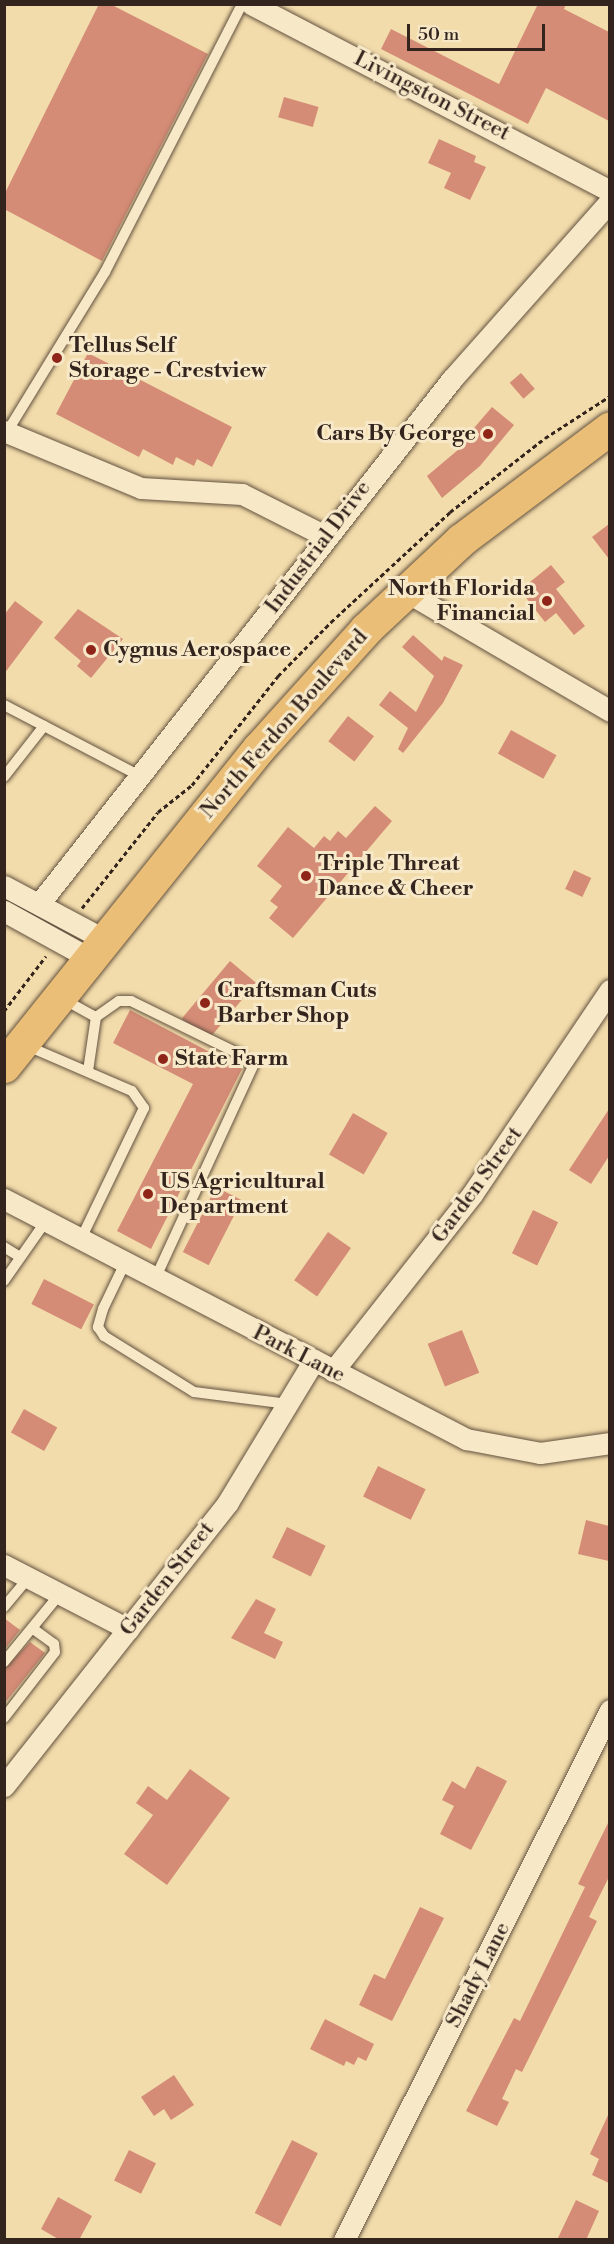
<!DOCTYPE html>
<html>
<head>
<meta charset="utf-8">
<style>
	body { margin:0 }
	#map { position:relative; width:614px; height:2244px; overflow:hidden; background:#f3dcab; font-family:"Libre Bodoni",serif }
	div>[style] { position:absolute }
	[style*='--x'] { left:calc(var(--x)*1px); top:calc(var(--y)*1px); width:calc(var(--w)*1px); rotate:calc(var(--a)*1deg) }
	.building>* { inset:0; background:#d48c76; transform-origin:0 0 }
	.path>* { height:3px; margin-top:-1.5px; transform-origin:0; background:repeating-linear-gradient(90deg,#33241d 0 4.5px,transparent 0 7.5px) }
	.roads { filter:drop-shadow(0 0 2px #635240) drop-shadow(0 0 2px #635240) }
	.lane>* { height:10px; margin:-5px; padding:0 5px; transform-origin:5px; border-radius:5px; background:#f7e8c8 }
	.street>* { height:21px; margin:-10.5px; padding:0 10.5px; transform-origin:10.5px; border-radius:10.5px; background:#f7e8c8 }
	.primary>* { height:33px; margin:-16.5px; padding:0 16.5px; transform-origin:16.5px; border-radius:16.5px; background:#eabe76 }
	.dots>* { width:16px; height:16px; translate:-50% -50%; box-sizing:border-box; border:3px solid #f7e8c8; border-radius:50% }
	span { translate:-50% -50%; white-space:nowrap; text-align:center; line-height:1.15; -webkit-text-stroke:6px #f7e8c8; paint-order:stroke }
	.street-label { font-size:22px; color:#33241d }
	.poi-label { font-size:22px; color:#33241d; font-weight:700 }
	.left { translate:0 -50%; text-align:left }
	.right { translate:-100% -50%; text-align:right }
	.frame { position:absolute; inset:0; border:6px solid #33241d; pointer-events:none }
	.scale { position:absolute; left:407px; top:24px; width:138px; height:27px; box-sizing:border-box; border:3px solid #33241d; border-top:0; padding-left:8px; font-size:18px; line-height:21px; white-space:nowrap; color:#33241d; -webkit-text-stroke:4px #f7e8c8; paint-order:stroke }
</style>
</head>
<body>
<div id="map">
	<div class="building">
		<div style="clip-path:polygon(99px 4px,110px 4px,208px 54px,102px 261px,4px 209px,4px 195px)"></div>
		<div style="clip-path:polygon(538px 4px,566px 4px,564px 9px,609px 32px,609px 121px,546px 88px,528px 124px,381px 49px,391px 29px,499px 84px)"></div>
		<div style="left:284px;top:97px;width:36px;height:21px;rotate:16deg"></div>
		<div style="clip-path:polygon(439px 139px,476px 156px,474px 162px,486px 167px,470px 200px,444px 188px,451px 173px,428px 163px)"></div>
		<div style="clip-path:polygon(88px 353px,232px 427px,212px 467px,197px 459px,194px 466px,176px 457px,173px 465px,143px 449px,139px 457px,56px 414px)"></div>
		<div style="left:521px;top:373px;width:21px;height:15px;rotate:49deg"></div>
		<div style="clip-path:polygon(492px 407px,514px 425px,480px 466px,442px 498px,427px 476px,465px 444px,462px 442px)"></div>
		<div style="clip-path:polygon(609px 524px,609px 559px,592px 537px)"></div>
		<div style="clip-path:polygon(551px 565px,565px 582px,556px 589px,585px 626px,574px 635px,556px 613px,545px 622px,520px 590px)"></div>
		<div style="clip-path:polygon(15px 601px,43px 622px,4px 674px,4px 615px)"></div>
		<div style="clip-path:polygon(78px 609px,123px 639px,91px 678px,77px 666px,81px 661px,54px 638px)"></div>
		<div style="clip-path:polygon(413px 635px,442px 661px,444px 656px,463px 665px,443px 703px,403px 753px,398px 749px,408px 728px,379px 705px,390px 691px,416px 712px,434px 676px,402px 647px)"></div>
		<div style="left:348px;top:716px;width:33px;height:32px;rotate:38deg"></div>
		<div style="left:511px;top:730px;width:52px;height:27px;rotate:29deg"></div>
		<div style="clip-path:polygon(375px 806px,392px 821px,293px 938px,269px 918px,278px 907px,270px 901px,282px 886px,257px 866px,288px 827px,314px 848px,324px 836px,330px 841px,338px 831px,346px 838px)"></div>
		<div style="left:574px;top:870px;width:19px;height:21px;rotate:25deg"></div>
		<div style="left:230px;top:961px;width:34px;height:75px;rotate:40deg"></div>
		<div style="clip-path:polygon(130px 1010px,242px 1069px,151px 1249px,117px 1231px,193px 1084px,113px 1043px)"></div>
		<div style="clip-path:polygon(609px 1109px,609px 1156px,591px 1184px,569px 1170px)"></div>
		<div style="left:353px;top:1113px;width:40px;height:48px;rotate:30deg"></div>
		<div style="left:216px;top:1187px;width:29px;height:73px;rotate:27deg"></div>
		<div style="left:533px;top:1210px;width:28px;height:48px;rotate:26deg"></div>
		<div style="left:328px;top:1232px;width:28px;height:59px;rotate:35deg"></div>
		<div style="left:44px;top:1279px;width:56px;height:28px;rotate:27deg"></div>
		<div style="left:462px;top:1330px;width:46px;height:37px;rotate:68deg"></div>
		<div style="left:24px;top:1409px;width:38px;height:27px;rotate:29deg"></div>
		<div style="left:378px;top:1466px;width:53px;height:34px;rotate:26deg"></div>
		<div style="clip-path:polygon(586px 1520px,609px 1526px,609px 1561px,578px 1554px)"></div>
		<div style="left:287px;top:1527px;width:43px;height:34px;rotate:26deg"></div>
		<div style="clip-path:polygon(256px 1599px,276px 1609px,264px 1633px,283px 1642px,275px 1659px,231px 1638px)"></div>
		<div style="clip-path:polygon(4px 1618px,20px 1630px,4px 1650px)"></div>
		<div style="clip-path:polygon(30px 1642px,45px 1653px,4px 1704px,4px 1669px)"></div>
		<div style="clip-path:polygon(477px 1766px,507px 1781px,471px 1850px,440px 1834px,454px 1806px,442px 1800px,452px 1781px,465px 1789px)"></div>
		<div style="clip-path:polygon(190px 1769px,230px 1798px,167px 1885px,124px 1854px,153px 1815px,136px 1803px,148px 1786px,167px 1800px)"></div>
		<div style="clip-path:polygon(609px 1821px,609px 1877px,589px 1917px,597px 1921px,522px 2072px,516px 2069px,502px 2099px,509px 2102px,497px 2126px,466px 2111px,514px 2018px,520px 2021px,585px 1887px,578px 1884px)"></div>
		<div style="clip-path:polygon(420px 1907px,444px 1918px,392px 2021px,359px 2005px,374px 1974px,385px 1979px)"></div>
		<div style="clip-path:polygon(325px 2019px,374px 2044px,366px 2061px,358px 2057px,354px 2065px,346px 2061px,344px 2066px,310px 2049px)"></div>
		<div style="clip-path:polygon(174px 2075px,194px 2105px,171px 2120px,164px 2109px,154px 2116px,141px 2097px)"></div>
		<div style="clip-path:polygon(609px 2113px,609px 2183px,592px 2175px,599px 2159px,590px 2154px)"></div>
		<div style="left:292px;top:2140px;width:29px;height:82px;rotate:27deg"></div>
		<div style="left:129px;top:2150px;width:30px;height:34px;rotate:26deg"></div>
		<div style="clip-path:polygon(58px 2197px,92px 2216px,79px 2240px,60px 2240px,41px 2229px)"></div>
		<div style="clip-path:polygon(576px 2200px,599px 2211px,586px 2240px,557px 2240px)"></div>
	</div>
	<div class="path">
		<div style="--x:82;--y:908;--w:122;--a:-51.6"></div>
		<div style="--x:158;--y:812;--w:43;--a:-38.5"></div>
		<div style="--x:192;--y:785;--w:139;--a:-51.7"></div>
		<div style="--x:278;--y:676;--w:76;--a:-45.5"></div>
		<div style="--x:331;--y:622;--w:162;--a:-42.7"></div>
		<div style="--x:450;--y:512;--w:120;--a:-37.9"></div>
		<div style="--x:545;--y:438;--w:77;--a:-32.9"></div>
		<div style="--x:4;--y:1011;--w:69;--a:-52.6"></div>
	</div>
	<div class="roads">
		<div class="lane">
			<div style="--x:7;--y:432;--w:188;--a:-58.5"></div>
			<div style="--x:105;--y:272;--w:301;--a:-62.9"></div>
			<div style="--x:4;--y:705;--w:156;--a:27.6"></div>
			<div style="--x:4;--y:777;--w:65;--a:-51.9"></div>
			<div style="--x:63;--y:999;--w:38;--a:29"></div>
			<div style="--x:96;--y:1017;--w:28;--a:-35"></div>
			<div style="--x:119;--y:1001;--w:12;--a:0"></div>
			<div style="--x:131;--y:1001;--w:120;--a:26.1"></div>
			<div style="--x:239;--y:1054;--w:18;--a:41"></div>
			<div style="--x:253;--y:1066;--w:234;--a:114.7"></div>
			<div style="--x:25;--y:1045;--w:116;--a:23.3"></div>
			<div style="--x:132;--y:1091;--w:21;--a:55"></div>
			<div style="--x:144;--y:1108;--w:145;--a:115.7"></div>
			<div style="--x:88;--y:1071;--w:55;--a:-81.6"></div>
			<div style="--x:4;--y:1247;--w:19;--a:32"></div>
			<div style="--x:125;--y:1263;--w:51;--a:115.6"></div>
			<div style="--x:103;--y:1309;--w:19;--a:106"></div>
			<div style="--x:98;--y:1327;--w:11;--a:56"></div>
			<div style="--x:104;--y:1336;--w:106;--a:31.9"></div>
			<div style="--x:194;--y:1392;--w:95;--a:7.3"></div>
			<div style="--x:4;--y:1281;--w:73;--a:-55"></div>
			<div style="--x:4;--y:1607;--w:38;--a:-50"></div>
			<div style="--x:4;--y:1662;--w:87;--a:-50.6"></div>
			<div style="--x:4;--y:1718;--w:83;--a:-52.3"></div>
			<div style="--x:55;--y:1652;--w:8;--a:-97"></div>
			<div style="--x:54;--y:1644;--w:27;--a:-144"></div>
		</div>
		<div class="street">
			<div style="--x:251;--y:4;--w:405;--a:27.5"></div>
			<div style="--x:4;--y:431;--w:148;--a:22.6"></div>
			<div style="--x:141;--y:488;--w:101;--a:3.4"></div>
			<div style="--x:242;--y:494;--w:93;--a:26.8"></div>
			<div style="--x:405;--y:591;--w:238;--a:30.3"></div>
			<div style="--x:4;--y:886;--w:115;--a:28.1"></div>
			<div style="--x:39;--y:904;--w:668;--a:-51.81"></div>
			<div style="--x:452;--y:379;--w:238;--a:-48.4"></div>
			<div style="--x:4;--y:911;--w:97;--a:28.9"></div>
			<div style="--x:4;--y:1199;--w:521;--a:27.45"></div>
			<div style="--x:466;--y:1439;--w:75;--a:10.7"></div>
			<div style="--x:540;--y:1453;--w:71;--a:-8.1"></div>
			<div style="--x:333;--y:1371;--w:226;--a:-51.8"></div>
			<div style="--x:473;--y:1193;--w:245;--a:-56"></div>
			<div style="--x:4;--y:1565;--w:140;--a:27.3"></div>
			<div style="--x:4;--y:1786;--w:362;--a:-51.7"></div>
			<div style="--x:228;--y:1502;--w:166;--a:-58.8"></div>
			<div style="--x:344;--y:2240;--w:593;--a:-63.35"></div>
		</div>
		<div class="primary">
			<div style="--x:4;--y:1066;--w:408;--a:-51.3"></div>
			<div style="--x:259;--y:748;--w:160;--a:-48"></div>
			<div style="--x:366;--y:629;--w:130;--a:-43.1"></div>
			<div style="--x:461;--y:540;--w:186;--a:-36.9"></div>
		</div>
	</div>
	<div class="dots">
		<div style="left:57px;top:358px;background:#8f2418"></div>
		<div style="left:488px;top:434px;background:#8f2418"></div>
		<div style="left:547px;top:601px;background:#8f2418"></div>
		<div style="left:91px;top:650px;background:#8f2418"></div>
		<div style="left:306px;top:876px;background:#8f2418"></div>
		<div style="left:205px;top:1003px;background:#8f2418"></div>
		<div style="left:163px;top:1059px;background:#8f2418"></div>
		<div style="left:148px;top:1194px;background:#8f2418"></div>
	</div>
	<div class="street-label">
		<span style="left:432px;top:96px;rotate:27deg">Livingston Street</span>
		<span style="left:318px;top:547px;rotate:-53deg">Industrial Drive</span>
		<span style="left:284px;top:724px;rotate:-49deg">North Ferdon Boulevard</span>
		<span style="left:477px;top:1185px;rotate:-54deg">Garden Street</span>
		<span style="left:299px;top:1354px;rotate:27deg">Park Lane</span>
		<span style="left:167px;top:1579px;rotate:-52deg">Garden Street</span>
		<span style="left:478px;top:1975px;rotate:-63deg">Shady Lane</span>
	</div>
	<div class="poi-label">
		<span class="left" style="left:69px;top:358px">Tellus Self<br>Storage - Crestview</span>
		<span class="right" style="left:476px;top:434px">Cars By George</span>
		<span class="right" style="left:535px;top:601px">North Florida<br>Financial</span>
		<span class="left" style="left:103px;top:650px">Cygnus Aerospace</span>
		<span class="left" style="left:318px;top:876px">Triple Threat<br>Dance &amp; Cheer</span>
		<span class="left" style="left:217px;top:1003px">Craftsman Cuts<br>Barber Shop</span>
		<span class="left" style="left:175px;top:1059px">State Farm</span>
		<span class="left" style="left:160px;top:1194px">US Agricultural<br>Department</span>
	</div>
	<div class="frame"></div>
	<div class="scale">50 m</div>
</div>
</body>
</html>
